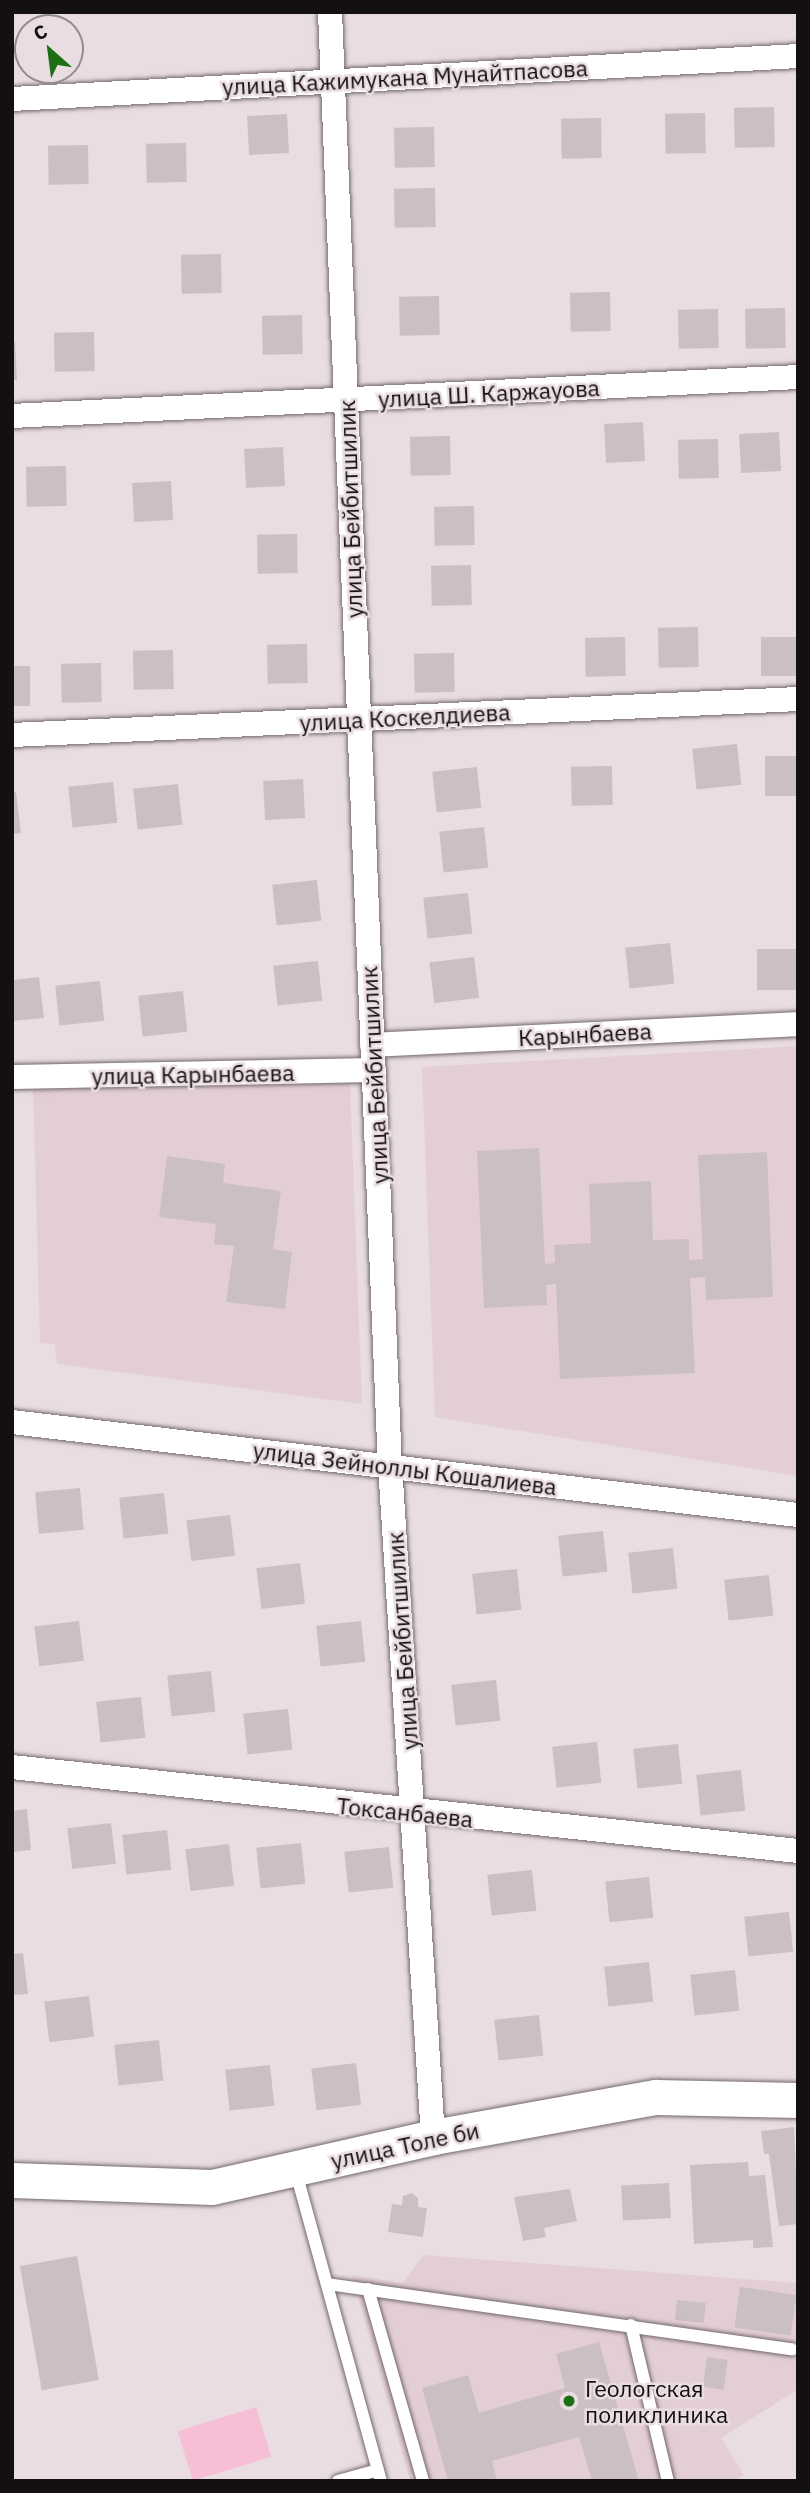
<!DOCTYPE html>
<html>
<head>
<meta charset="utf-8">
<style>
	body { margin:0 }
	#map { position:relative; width:810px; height:2493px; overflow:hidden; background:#e9dde2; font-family:"IBM Plex Sans",sans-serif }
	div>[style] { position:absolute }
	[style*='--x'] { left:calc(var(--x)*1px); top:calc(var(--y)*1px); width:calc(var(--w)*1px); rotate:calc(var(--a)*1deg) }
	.built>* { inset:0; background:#e3ced6 }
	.green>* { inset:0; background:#f7bfd6; transform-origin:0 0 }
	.building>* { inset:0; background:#cbbfc4; transform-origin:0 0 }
	.roads { filter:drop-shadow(0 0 2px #74696d) drop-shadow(0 0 2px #74696d) }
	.lane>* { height:12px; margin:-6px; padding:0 6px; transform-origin:6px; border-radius:6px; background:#fff }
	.street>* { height:24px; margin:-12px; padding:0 12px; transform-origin:12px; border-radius:12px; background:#fff }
	.secondary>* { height:35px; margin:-17.5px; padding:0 17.5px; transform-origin:17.5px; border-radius:17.5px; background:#fff }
	.dots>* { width:19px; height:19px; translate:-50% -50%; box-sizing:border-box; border:4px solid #e9dde2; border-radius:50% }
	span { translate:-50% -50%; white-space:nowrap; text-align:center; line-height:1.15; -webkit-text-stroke:5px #e9dde2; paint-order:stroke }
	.street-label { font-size:23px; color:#141012 }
	.poi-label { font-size:23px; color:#141012 }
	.left { translate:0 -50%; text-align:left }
	.frame { position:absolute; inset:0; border:14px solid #141012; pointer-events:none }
	.north { position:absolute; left:14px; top:14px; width:70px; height:70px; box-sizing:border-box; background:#e9dde2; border:2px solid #948b8f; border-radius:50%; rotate:332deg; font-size:19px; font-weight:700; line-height:28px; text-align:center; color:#141012 }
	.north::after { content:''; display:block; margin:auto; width:24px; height:32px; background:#1d6f16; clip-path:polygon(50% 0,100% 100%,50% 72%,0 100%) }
</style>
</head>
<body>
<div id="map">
	<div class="built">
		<div style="clip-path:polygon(798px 1046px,798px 1476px,435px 1417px,422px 1067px)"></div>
		<div style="clip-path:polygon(350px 1083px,362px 1404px,57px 1364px,55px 1344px,40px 1343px,33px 1087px)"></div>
		<div style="clip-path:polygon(423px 2255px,798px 2283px,798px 2389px,721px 2438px,744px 2475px,734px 2481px,410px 2481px,352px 2275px,403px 2283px)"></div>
	</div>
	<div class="green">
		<div style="left:256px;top:2407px;width:52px;height:82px;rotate:73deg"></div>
	</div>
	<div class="building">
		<div style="left:774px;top:107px;width:40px;height:40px;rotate:89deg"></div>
		<div style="left:705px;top:113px;width:40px;height:40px;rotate:89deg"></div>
		<div style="left:287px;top:114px;width:39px;height:40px;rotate:87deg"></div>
		<div style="left:601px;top:118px;width:40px;height:40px;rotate:89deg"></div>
		<div style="left:434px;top:127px;width:40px;height:40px;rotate:89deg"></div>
		<div style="left:186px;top:143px;width:39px;height:40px;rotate:89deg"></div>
		<div style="left:88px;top:145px;width:39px;height:40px;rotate:89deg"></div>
		<div style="left:435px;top:188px;width:39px;height:41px;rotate:89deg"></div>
		<div style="left:221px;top:254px;width:39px;height:40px;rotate:89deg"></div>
		<div style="left:610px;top:292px;width:39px;height:40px;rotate:89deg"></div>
		<div style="left:439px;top:296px;width:39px;height:40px;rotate:89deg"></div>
		<div style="left:785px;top:308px;width:40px;height:40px;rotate:89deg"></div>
		<div style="left:718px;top:309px;width:39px;height:40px;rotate:89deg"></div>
		<div style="left:302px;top:315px;width:39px;height:40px;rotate:89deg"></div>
		<div style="left:94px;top:332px;width:39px;height:40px;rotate:89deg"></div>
		<div style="clip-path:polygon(12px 341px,15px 341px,17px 380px,12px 380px)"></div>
		<div style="left:643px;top:422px;width:39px;height:39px;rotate:87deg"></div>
		<div style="left:779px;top:432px;width:39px;height:40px;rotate:87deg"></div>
		<div style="left:450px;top:436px;width:39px;height:40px;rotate:89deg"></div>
		<div style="left:718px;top:439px;width:39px;height:40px;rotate:89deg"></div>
		<div style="left:283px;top:447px;width:39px;height:39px;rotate:87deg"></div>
		<div style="left:66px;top:466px;width:40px;height:40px;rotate:89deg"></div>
		<div style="left:171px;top:481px;width:39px;height:39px;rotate:87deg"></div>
		<div style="left:474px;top:506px;width:39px;height:40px;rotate:89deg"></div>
		<div style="left:297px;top:534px;width:39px;height:40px;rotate:89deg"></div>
		<div style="left:471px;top:565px;width:40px;height:40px;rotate:89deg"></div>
		<div style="left:698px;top:627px;width:40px;height:40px;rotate:89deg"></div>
		<div style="left:625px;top:637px;width:39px;height:40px;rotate:89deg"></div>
		<div style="left:798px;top:637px;width:39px;height:37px;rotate:90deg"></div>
		<div style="left:307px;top:644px;width:39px;height:40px;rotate:89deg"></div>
		<div style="left:173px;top:650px;width:39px;height:40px;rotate:89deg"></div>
		<div style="left:454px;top:653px;width:39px;height:40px;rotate:89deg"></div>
		<div style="left:101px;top:663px;width:39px;height:40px;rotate:89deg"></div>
		<div style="left:12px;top:666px;width:18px;height:40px"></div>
		<div style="left:737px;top:744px;width:41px;height:45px;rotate:84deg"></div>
		<div style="left:798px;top:756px;width:40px;height:33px;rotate:90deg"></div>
		<div style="left:612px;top:766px;width:39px;height:41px;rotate:89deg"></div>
		<div style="left:477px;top:767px;width:41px;height:45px;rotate:84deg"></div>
		<div style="left:303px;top:779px;width:39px;height:40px;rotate:87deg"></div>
		<div style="left:113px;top:782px;width:41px;height:45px;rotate:84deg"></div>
		<div style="left:178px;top:784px;width:41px;height:45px;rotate:84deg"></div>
		<div style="clip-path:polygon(12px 792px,16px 792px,21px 833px,12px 834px)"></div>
		<div style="left:484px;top:827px;width:41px;height:45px;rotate:84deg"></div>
		<div style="left:317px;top:880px;width:41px;height:45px;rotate:84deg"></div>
		<div style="left:468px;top:893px;width:41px;height:45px;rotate:84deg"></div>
		<div style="left:670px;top:943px;width:41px;height:45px;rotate:84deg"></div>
		<div style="left:798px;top:949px;width:41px;height:41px;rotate:90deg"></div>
		<div style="left:474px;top:957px;width:41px;height:45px;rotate:83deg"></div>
		<div style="left:318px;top:961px;width:40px;height:45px;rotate:84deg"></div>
		<div style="clip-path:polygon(39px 977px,44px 1018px,12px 1021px,12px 980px)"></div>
		<div style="left:100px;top:981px;width:40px;height:45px;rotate:84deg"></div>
		<div style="left:183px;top:991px;width:41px;height:45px;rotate:84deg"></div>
		<div style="clip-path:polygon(539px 1148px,545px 1264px,555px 1263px,554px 1245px,591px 1243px,589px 1184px,651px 1181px,653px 1240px,689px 1239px,689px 1260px,703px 1259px,698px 1155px,767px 1152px,773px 1297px,706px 1300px,705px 1277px,690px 1278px,695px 1373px,560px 1379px,556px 1284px,546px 1285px,547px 1305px,484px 1308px,477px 1151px)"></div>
		<div style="clip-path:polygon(167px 1156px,225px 1164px,223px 1183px,281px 1191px,273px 1249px,292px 1252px,285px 1309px,226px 1302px,234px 1246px,214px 1244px,216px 1224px,159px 1217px)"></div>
		<div style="left:80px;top:1488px;width:42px;height:45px;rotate:85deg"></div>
		<div style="left:164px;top:1493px;width:41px;height:45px;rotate:84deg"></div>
		<div style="left:230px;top:1515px;width:41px;height:44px;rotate:83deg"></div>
		<div style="left:603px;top:1531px;width:41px;height:45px;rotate:84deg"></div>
		<div style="left:673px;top:1548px;width:41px;height:45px;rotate:84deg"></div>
		<div style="left:300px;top:1563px;width:41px;height:44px;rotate:83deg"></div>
		<div style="left:517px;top:1569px;width:41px;height:45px;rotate:84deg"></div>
		<div style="left:769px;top:1575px;width:41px;height:45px;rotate:84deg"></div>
		<div style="left:79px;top:1621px;width:40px;height:45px;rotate:83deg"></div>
		<div style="left:361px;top:1621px;width:41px;height:45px;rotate:84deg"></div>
		<div style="left:211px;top:1671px;width:41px;height:44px;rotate:84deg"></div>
		<div style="left:496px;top:1680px;width:41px;height:45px;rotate:84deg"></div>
		<div style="left:141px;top:1697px;width:41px;height:45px;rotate:84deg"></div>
		<div style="left:288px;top:1709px;width:41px;height:45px;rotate:84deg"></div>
		<div style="left:597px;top:1742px;width:41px;height:45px;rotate:84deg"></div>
		<div style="left:678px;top:1744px;width:40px;height:45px;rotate:84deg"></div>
		<div style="left:741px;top:1770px;width:41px;height:45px;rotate:84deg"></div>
		<div style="clip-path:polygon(27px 1809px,31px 1850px,12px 1852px,12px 1811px)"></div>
		<div style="left:111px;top:1823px;width:41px;height:44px;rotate:83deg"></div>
		<div style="left:167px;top:1830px;width:40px;height:45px;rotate:84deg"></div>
		<div style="left:301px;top:1843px;width:41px;height:45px;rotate:84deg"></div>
		<div style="left:229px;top:1844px;width:42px;height:44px;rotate:83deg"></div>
		<div style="left:389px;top:1847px;width:41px;height:45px;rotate:84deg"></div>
		<div style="left:532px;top:1870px;width:41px;height:45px;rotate:84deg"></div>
		<div style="left:649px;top:1877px;width:41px;height:44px;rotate:84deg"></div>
		<div style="left:789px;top:1912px;width:40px;height:45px;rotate:84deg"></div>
		<div style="clip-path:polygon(23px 1953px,28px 1994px,12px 1995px,12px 1954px)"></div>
		<div style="left:649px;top:1962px;width:40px;height:45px;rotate:84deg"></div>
		<div style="left:735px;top:1970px;width:41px;height:45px;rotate:84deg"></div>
		<div style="left:89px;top:1996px;width:41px;height:45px;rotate:83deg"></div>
		<div style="left:539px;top:2015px;width:41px;height:45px;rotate:84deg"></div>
		<div style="left:159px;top:2040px;width:41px;height:45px;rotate:84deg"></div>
		<div style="left:356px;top:2063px;width:42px;height:45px;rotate:83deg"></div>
		<div style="left:270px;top:2065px;width:41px;height:45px;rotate:84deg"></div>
		<div style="clip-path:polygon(794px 2127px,798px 2224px,779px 2226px,769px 2154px,764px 2154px,761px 2131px)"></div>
		<div style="clip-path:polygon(748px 2162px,749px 2176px,765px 2175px,773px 2247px,753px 2248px,753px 2240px,694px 2244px,690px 2165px)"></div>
		<div style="left:669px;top:2183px;width:35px;height:48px;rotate:87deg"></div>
		<div style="clip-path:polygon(570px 2189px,577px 2221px,544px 2228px,546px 2237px,523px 2241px,514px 2197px)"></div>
		<div style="clip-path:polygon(412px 2193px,418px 2198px,418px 2207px,427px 2208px,423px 2237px,388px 2232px,392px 2204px,402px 2205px,403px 2196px)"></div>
		<div style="left:77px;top:2256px;width:126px;height:58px;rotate:80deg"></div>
		<div style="left:740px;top:2287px;width:57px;height:41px;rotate:8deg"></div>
		<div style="left:677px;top:2300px;width:29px;height:20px;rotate:6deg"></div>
		<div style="clip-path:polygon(599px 2342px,639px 2481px,592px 2481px,579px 2437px,492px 2461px,497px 2481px,448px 2481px,422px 2388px,468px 2375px,479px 2413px,565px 2388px,556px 2354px)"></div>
		<div style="left:707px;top:2357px;width:21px;height:30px;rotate:8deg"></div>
	</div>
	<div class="roads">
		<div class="lane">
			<div style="--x:295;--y:2169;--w:324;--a:74.6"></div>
			<div style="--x:327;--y:2284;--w:470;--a:8"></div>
			<div style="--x:368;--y:2289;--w:200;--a:74"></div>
			<div style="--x:631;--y:2325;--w:160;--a:76.7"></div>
			<div style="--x:338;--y:2481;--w:41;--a:-15.4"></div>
		</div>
		<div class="street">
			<div style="--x:330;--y:12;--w:1454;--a:87.64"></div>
			<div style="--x:390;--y:1465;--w:673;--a:86.34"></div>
			<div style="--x:12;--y:99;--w:787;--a:-3.13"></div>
			<div style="--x:12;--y:416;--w:787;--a:-2.84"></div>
			<div style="--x:12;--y:735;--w:787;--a:-2.62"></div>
			<div style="--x:372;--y:1045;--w:427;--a:-2.8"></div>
			<div style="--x:12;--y:1077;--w:362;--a:-1.1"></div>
			<div style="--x:12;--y:1422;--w:791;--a:6.75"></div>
			<div style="--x:12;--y:1767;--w:790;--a:6.1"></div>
		</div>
		<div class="secondary">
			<div style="--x:12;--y:2180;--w:200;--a:2"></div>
			<div style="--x:212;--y:2187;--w:227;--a:-12.7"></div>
			<div style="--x:433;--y:2137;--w:227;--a:-10.2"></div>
			<div style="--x:656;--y:2097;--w:142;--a:1.2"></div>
		</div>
	</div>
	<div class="dots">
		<div style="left:569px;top:2401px;background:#1d6f16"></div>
	</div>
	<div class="street-label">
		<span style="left:405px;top:77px;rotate:-3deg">улица Кажимукана Мунайтпасова</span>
		<span style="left:489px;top:393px;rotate:-3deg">улица Ш. Каржауова</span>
		<span style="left:350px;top:509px;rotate:-92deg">улица Бейбитшилик</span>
		<span style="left:405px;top:717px;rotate:-3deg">улица Коскелдиева</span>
		<span style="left:585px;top:1034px;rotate:-3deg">Карынбаева</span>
		<span style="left:193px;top:1074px;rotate:-1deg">улица Карынбаева</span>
		<span style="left:374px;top:1075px;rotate:-93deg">улица Бейбитшилик</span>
		<span style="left:405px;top:1468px;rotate:7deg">улица Зейноллы Кошалиева</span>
		<span style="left:402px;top:1641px;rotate:-94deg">улица Бейбитшилик</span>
		<span style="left:405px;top:1812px;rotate:6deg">Токсанбаева</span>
		<span style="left:405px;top:2145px;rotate:-12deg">улица Толе би</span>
	</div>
	<div class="poi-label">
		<span class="left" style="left:585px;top:2401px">Геологская<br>поликлиника</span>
	</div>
	<div class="frame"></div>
	<div class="north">С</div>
</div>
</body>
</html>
